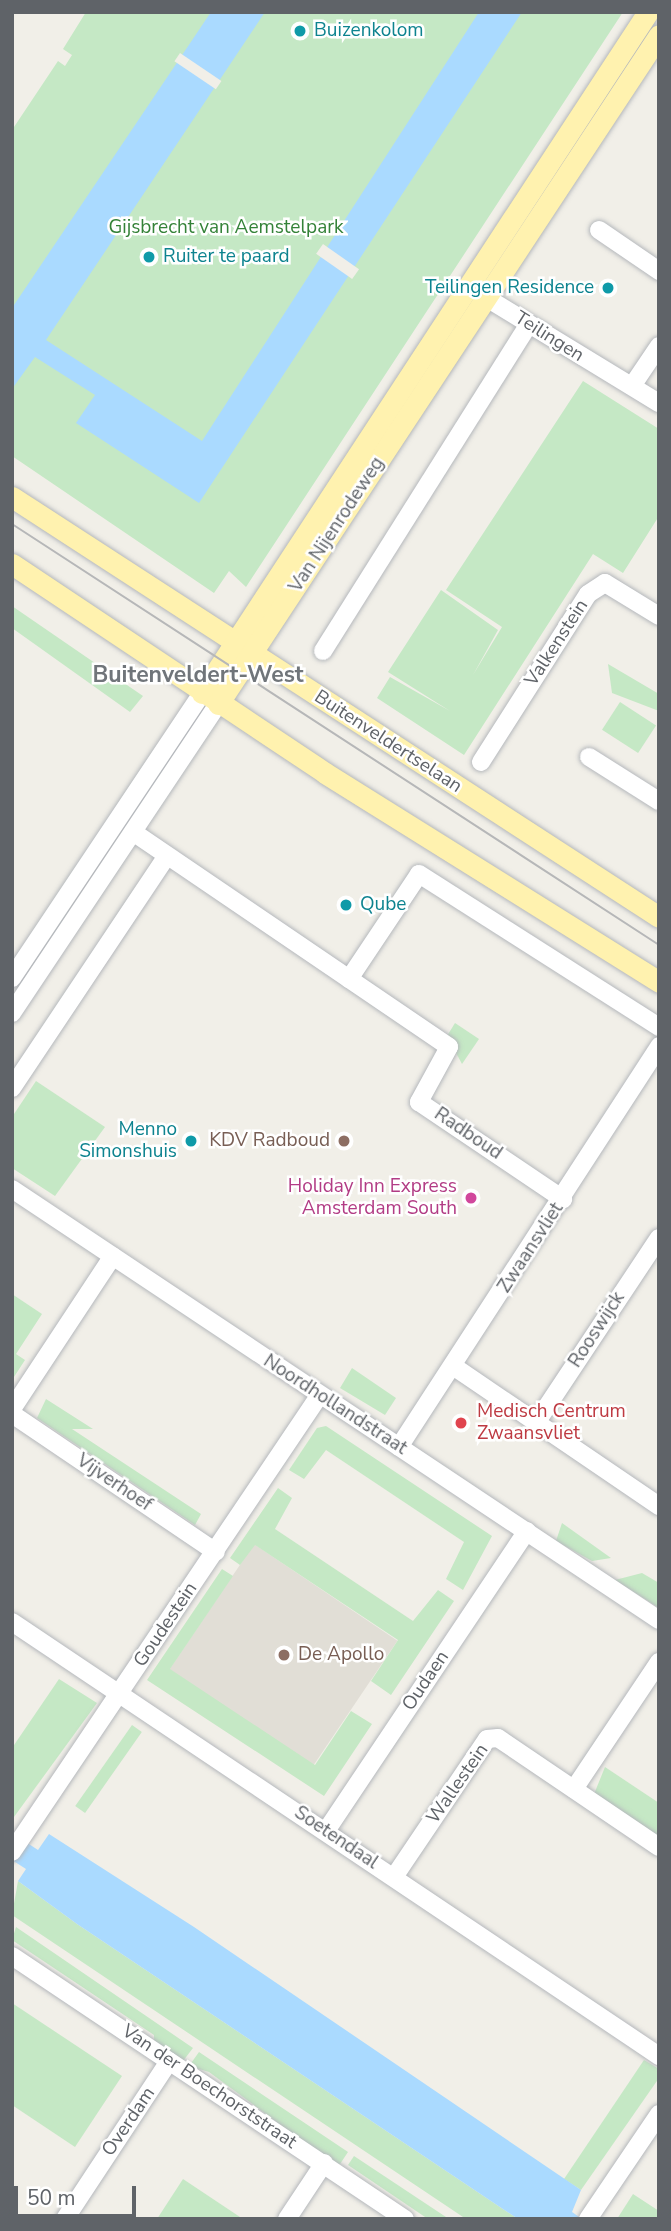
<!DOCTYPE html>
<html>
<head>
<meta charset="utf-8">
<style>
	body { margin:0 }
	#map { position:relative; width:671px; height:2231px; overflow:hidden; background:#f1efe8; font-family:"Nunito Sans",sans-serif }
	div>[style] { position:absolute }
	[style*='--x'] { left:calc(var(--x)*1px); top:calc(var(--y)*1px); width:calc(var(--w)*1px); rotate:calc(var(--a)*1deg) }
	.education>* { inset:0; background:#e1ded6; transform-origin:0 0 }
	.green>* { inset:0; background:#c5e8c5; transform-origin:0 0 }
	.water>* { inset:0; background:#aadaff }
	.pier>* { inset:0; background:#f1efe8; transform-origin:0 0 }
	.roads { filter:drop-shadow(0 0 2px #b5b8bc) drop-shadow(0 0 2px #b5b8bc) }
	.minor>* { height:18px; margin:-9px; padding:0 9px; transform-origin:9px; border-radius:9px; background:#fff }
	.major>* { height:21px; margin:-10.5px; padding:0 10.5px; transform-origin:10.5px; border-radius:10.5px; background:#fff2af }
	.tram>* { height:2px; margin:-1px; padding:0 1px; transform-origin:1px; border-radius:1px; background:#b6b7b8 }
	.dots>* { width:19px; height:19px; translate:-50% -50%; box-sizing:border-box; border:4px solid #fff; border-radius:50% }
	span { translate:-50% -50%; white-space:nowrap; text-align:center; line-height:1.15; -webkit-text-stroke:5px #fff; paint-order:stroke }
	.culture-label { font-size:19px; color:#0d838f }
	.left { translate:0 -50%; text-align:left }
	.right { translate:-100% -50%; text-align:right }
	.park-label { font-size:19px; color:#348238 }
	.street-label { font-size:19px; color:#5f6368 }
	.education-label { font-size:19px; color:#785e54 }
	.hotel-label { font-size:19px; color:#b23c85 }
	.health-label { font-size:19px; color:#be3a42 }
	.quarter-label { font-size:23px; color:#70757a; font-weight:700 }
	.frame { position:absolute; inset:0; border:14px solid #5f6368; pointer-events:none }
	.scale { position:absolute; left:14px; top:2186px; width:122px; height:32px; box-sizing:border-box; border:4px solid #5f6368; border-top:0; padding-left:9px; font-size:21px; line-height:24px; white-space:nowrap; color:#5f6368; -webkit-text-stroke:5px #fff; paint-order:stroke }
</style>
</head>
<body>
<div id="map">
	<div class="education">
		<div style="left:254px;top:1544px;width:173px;height:151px;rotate:34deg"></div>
	</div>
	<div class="green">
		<div style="clip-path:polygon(86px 12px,623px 12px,246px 587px,229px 571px,214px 593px,12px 456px,12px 130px,58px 61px,65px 66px,72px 55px,63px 49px)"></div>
		<div style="clip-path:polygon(583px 381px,659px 429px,659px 516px,623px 573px,593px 554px,464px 755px,377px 698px,390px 677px,450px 711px,388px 672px,441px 590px,498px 630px,473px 675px,502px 627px,446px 590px)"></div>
		<div style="clip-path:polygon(12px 606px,143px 696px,130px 712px,12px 628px)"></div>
		<div style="clip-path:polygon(608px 664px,659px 694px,659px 711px,612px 693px)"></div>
		<div style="left:620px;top:702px;width:43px;height:33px;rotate:33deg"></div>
		<div style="clip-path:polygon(455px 1023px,479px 1039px,462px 1064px,447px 1036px)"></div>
		<div style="clip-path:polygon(36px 1081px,105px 1127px,55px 1196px,12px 1168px,12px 1117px)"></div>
		<div style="clip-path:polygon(12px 1294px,42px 1314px,16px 1354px,25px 1360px,12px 1380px)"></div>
		<div style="clip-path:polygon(352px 1368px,396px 1398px,385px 1415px,340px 1388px)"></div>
		<div style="clip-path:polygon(46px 1399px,93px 1429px,72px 1429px,201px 1514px,195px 1525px,37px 1418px)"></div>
		<div style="clip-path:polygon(326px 1426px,492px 1536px,463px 1590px,446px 1579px,464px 1542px,326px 1450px,304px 1479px,289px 1470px,317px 1428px)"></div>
		<div style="clip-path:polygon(278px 1488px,292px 1498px,275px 1529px,413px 1621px,438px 1590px,454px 1601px,391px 1695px,371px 1681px,398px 1640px,255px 1545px,240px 1565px,230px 1558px)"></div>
		<div style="clip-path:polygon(562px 1523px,611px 1558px,592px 1561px,556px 1541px)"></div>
		<div style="clip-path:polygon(222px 1569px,233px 1576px,170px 1669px,315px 1765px,351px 1711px,372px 1724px,324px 1796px,147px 1680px)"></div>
		<div style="clip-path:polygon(642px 1573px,659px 1583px,659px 1608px,615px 1580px)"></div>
		<div style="clip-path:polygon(59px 1679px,97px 1703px,14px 1817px,12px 1748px)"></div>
		<div style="left:132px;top:1725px;width:12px;height:99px;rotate:35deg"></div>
		<div style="clip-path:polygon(605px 1767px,659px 1803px,659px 1846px,592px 1799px)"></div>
		<div style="clip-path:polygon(18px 1881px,77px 1924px,518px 2219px,466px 2219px,12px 1915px)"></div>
		<div style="clip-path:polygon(16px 1927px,193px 2048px,183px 2061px,154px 2042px,154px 2035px,12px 1940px)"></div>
		<div style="clip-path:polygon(12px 2003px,122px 2076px,75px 2147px,12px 2105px)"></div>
		<div style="clip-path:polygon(199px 2052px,348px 2152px,338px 2167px,209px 2072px,189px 2066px)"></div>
		<div style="clip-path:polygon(644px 2060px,659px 2069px,659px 2078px,581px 2190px,564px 2179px)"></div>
		<div style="clip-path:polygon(354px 2156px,449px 2219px,428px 2219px,348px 2165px)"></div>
		<div style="clip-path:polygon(183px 2179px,243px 2219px,157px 2219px)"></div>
		<div style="clip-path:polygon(633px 2194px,659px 2211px,659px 2219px,617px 2219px)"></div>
	</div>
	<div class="water">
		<div style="clip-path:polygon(211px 12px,265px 12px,46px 340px,202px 441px,479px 12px,522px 12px,199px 503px,76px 423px,95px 395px,35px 357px,12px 389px,12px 308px)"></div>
		<div style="clip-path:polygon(12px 1833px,38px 1850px,49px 1834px,194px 1927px,581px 2190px,572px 2212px,582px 2219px,518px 2219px,77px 1924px,18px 1881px,26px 1869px,12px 1860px)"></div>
	</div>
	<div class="pier">
		<div style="left:180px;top:53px;width:50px;height:10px;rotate:34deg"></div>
		<div style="left:323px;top:244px;width:44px;height:12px;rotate:35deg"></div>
	</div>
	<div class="roads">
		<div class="minor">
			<div style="--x:599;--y:230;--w:73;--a:34.3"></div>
			<div style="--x:477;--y:292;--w:213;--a:31.4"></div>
			<div style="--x:632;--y:386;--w:48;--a:-56"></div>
			<div style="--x:323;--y:651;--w:385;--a:-57.8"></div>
			<div style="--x:589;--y:757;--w:83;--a:32.2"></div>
			<div style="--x:481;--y:762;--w:199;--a:-57.5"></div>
			<div style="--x:588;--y:594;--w:20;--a:-33"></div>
			<div style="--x:605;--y:583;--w:63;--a:31.4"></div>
			<div style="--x:133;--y:832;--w:382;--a:34.2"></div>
			<div style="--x:449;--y:1047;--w:63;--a:118.6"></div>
			<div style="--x:419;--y:1102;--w:174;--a:34"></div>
			<div style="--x:12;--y:978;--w:343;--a:-56.3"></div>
			<div style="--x:349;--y:979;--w:126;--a:-56.3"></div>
			<div style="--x:419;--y:874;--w:285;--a:32.5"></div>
			<div style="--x:12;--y:1013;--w:371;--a:-56.3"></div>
			<div style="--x:12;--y:1088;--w:279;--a:-56.3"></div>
			<div style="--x:12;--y:1189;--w:777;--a:33.67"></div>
			<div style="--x:453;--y:1366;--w:249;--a:34.2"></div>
			<div style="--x:12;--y:1409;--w:183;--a:-56.6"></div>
			<div style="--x:12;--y:1414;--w:246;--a:34.1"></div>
			<div style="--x:536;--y:1423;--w:222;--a:-56.4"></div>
			<div style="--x:399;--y:1447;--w:478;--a:-57"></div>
			<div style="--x:12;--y:1622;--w:779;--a:33.85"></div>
			<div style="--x:574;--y:1789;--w:153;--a:-56.2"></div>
			<div style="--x:326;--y:1831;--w:361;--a:-56.2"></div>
			<div style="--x:12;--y:1852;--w:550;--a:-56.05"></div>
			<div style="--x:394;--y:1877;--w:166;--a:-56"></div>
			<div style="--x:487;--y:1739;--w:11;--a:-5"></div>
			<div style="--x:498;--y:1738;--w:194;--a:34.1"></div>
			<div style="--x:12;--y:1956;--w:473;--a:33.8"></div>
			<div style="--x:65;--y:2219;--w:189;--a:-56.6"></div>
			<div style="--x:287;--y:2219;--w:67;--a:-56.5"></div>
			<div style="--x:588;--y:2219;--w:127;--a:-55.9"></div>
		</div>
		<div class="major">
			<div style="--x:12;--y:497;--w:771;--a:32.99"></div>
			<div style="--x:12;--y:564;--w:376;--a:33.7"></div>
			<div style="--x:325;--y:773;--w:394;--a:32"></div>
			<div style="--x:202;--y:693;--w:814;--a:-56.78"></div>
			<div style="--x:218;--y:704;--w:801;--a:-56.61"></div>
		</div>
	</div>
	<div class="tram">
		<div style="--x:12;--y:524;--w:772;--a:33.05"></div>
	</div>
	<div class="dots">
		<div style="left:300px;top:31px;background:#0f9aa8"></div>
		<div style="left:149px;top:257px;background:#0f9aa8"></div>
		<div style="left:608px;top:288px;background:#0f9aa8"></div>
		<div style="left:346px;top:905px;background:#0f9aa8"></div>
		<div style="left:191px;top:1141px;background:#0f9aa8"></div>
		<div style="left:344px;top:1141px;background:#8d6e63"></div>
		<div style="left:471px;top:1198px;background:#d1479c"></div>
		<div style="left:461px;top:1423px;background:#e0444e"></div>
		<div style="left:284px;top:1655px;background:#8d6e63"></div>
	</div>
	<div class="culture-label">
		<span class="left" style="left:314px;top:31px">Buizenkolom</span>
		<span class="left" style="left:163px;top:257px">Ruiter te paard</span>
		<span class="right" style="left:594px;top:288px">Teilingen Residence</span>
		<span class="left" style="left:360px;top:905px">Qube</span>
		<span class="right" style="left:177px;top:1141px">Menno<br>Simonshuis</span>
	</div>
	<div class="park-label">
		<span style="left:226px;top:228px">Gijsbrecht van Aemstelpark</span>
	</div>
	<div class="street-label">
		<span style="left:549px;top:337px;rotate:32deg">Teilingen</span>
		<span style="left:337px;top:525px;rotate:-57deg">Van Nijenrodeweg</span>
		<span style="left:557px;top:643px;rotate:-57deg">Valkenstein</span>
		<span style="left:388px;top:742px;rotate:33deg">Buitenveldertselaan</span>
		<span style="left:468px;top:1134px;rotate:34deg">Radboud</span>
		<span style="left:531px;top:1248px;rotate:-57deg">Zwaansvliet</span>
		<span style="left:597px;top:1330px;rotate:-57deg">Rooswijck</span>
		<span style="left:335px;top:1405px;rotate:33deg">Noordhollandstraat</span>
		<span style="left:114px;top:1483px;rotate:34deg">Vijverhoef</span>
		<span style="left:166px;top:1625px;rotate:-56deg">Goudestein</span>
		<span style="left:426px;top:1681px;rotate:-56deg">Oudaen</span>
		<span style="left:458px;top:1784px;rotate:-55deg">Wallestein</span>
		<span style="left:336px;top:1838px;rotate:34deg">Soetendaal</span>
		<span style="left:209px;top:2087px;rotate:34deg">Van der Boechorststraat</span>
		<span style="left:129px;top:2122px;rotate:-56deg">Overdam</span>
	</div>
	<div class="education-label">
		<span class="right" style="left:330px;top:1141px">KDV Radboud</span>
		<span class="left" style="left:298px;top:1655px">De Apollo</span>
	</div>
	<div class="hotel-label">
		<span class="right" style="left:457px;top:1198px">Holiday Inn Express<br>Amsterdam South</span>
	</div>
	<div class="health-label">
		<span class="left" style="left:477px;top:1423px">Medisch Centrum<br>Zwaansvliet</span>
	</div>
	<div class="quarter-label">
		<span style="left:198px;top:675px">Buitenveldert-West</span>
	</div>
	<div class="frame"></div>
	<div class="scale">50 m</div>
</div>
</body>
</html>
